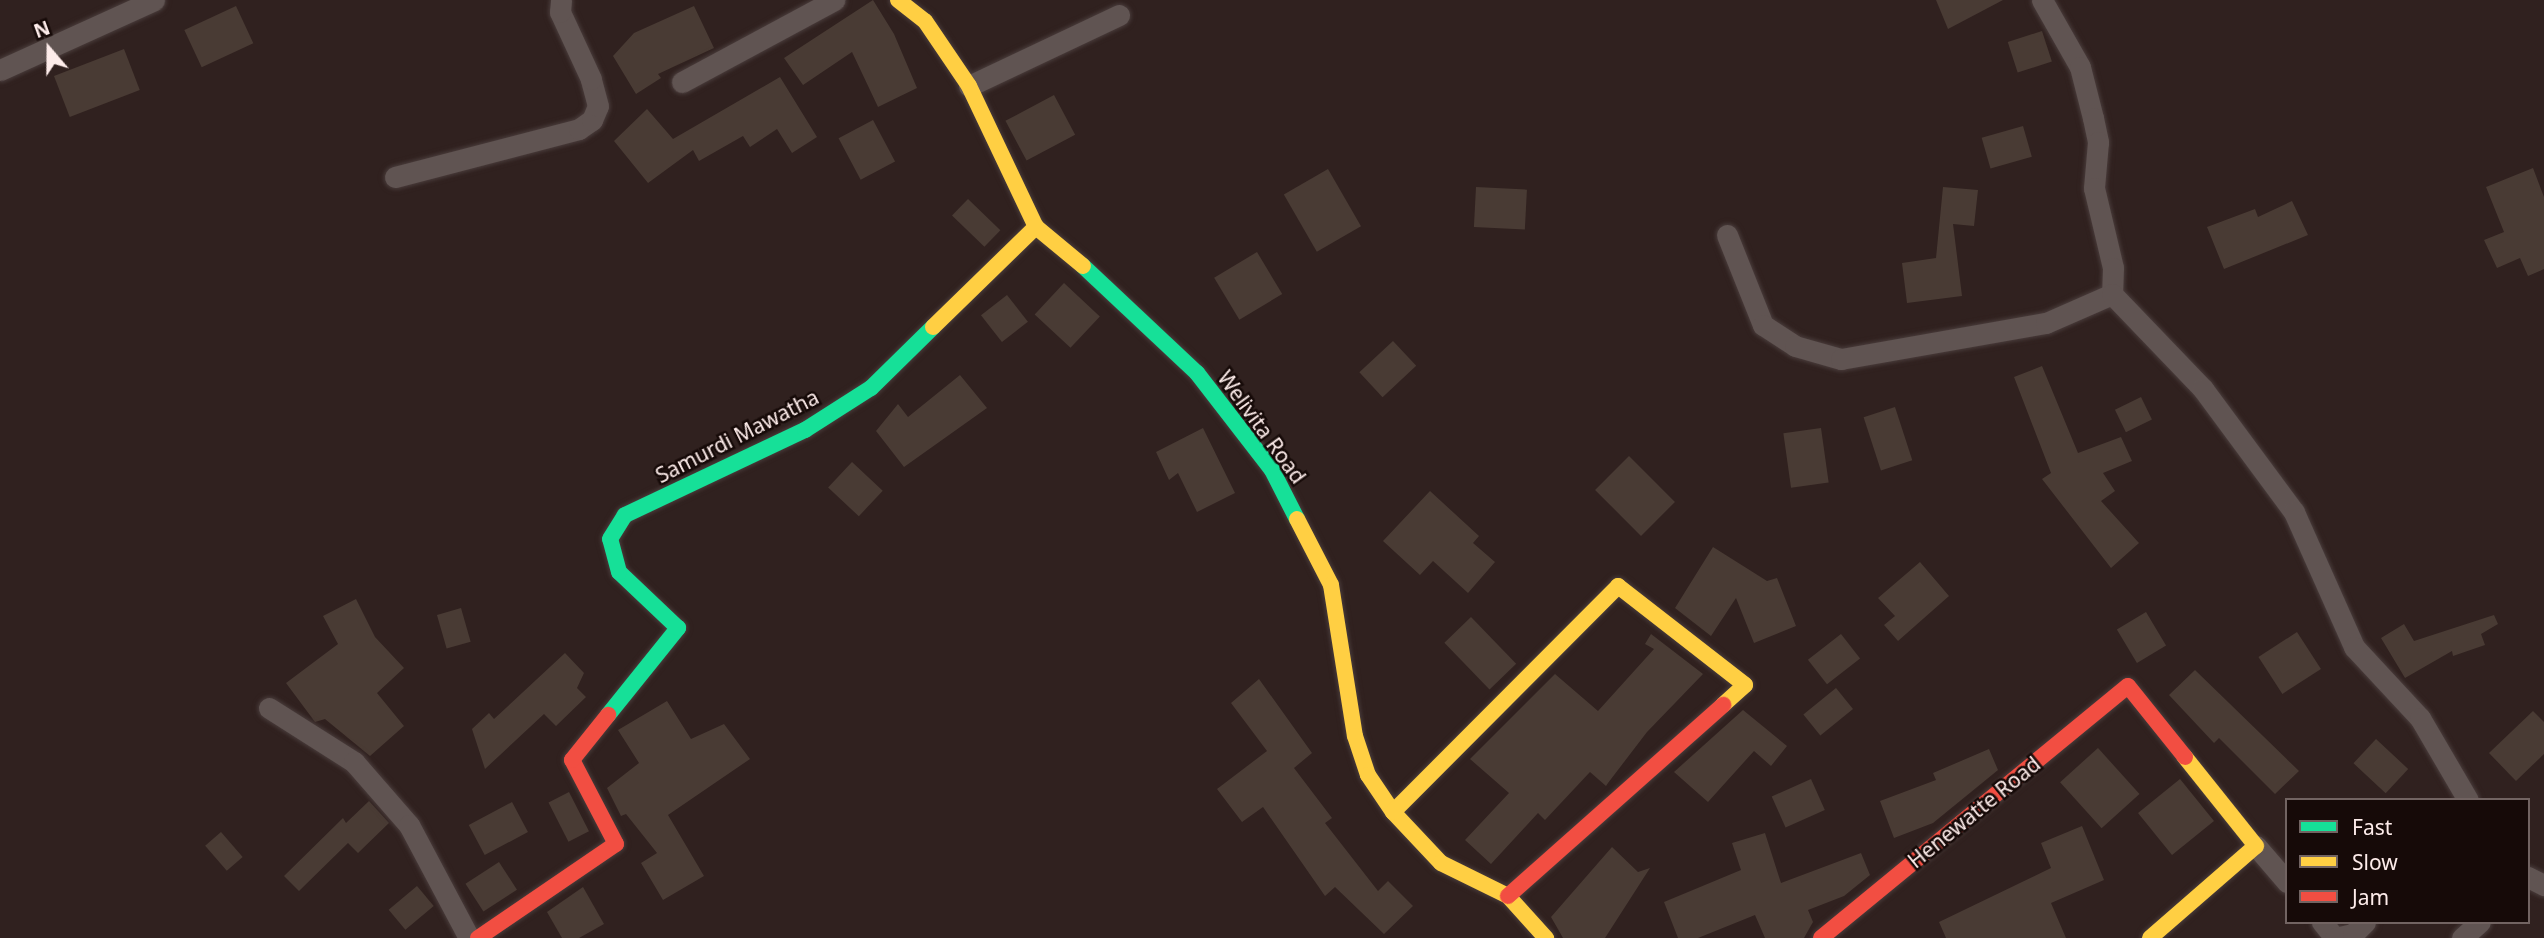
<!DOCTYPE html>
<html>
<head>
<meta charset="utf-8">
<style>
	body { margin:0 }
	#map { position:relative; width:2544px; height:938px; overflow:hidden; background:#30211f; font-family:"Noto Sans",sans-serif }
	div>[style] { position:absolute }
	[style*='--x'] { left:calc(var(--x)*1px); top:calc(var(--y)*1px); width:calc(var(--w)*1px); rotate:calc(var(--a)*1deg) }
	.building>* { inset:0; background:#493b34; transform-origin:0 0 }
	.roads { filter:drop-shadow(0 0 2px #493c3b) drop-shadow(0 0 2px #493c3b) }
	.street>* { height:21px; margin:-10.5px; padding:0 10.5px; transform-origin:10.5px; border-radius:10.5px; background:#605452 }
	.fast>* { height:16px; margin:-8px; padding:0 8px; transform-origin:8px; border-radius:8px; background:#16e098 }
	.slow>* { height:16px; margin:-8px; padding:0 8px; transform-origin:8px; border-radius:8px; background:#ffcf43 }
	.jam>* { height:16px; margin:-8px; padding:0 8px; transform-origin:8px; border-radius:8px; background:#f24e42 }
	span { translate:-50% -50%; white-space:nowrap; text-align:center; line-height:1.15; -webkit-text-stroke:5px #160a08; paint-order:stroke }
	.street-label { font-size:21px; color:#fdecea }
	.legend { position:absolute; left:2285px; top:798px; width:245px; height:126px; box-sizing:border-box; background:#160a08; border:2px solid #726462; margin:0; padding:9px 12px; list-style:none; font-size:21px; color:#fdecea }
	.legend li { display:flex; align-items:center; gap:14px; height:35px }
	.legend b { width:35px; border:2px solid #726462 }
	.north { position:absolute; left:14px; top:14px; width:70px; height:70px; -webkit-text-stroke:5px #160a08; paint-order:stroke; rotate:340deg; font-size:19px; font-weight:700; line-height:28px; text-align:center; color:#fdecea }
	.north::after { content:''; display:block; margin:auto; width:24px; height:32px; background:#fdecea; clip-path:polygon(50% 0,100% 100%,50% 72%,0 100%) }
</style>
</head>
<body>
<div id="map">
	<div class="building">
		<div style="clip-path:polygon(873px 0,894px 34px,917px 88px,878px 107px,852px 52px,803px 85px,784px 58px)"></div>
		<div style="clip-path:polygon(1936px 0,2003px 0,1948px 29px)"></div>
		<div style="left:236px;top:6px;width:41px;height:57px;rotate:65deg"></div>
		<div style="clip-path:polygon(694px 6px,714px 48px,658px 74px,661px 78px,636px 94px,613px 56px,634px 33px)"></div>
		<div style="left:2042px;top:31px;width:32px;height:36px;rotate:72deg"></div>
		<div style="left:124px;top:49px;width:44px;height:75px;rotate:69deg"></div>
		<div style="clip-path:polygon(780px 77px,817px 137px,792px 153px,777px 129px,750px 147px,743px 136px,699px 161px,693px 150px,648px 183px,614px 141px,647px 109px,673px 139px)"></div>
		<div style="left:1054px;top:95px;width:45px;height:55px;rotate:62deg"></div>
		<div style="left:873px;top:120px;width:47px;height:39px;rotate:62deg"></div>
		<div style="left:2023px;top:126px;width:32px;height:43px;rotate:74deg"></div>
		<div style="clip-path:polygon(2533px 168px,2544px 197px,2544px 269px,2528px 276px,2520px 258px,2497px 268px,2484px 240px,2504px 232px,2486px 187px)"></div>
		<div style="left:1328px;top:169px;width:66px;height:51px;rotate:60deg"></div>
		<div style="left:1476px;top:187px;width:51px;height:40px;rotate:3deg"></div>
		<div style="clip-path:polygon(1943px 187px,1978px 190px,1974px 226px,1953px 224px,1962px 296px,1907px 303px,1902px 263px,1936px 258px)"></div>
		<div style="left:968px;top:199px;width:45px;height:23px;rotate:44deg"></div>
		<div style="clip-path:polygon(2292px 201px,2308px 235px,2224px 269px,2207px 227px,2255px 209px,2258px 217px)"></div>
		<div style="left:1257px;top:252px;width:49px;height:50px;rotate:59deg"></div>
		<div style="left:1064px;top:283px;width:49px;height:43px;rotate:43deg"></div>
		<div style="left:1007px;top:295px;width:34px;height:33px;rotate:52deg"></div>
		<div style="left:1393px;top:341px;width:34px;height:46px;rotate:47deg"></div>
		<div style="clip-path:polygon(2042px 366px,2078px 453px,2121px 437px,2132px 461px,2103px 473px,2115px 491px,2101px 501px,2139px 543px,2111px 568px,2042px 479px,2051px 473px,2014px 377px)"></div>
		<div style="clip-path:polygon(960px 375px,987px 408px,904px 467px,876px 431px,898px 404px,908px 417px)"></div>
		<div style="left:2141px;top:397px;width:25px;height:29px;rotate:64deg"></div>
		<div style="left:1895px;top:407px;width:56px;height:33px;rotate:72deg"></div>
		<div style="clip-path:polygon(1203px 428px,1235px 493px,1197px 512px,1178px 473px,1169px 480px,1156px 452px)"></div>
		<div style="left:1821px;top:428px;width:55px;height:38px;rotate:82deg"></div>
		<div style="left:1629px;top:456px;width:65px;height:48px;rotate:45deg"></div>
		<div style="left:852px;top:462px;width:42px;height:35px;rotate:43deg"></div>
		<div style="clip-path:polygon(1430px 491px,1479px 536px,1473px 543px,1495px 562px,1468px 593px,1433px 561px,1420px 575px,1383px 541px)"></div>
		<div style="clip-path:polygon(1713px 547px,1767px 581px,1777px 578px,1796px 626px,1754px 643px,1736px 598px,1711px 636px,1675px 608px)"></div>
		<div style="clip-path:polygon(1920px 562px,1949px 596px,1898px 641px,1884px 625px,1895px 616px,1878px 598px)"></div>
		<div style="clip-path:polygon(356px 599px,375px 637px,404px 668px,377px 693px,404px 726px,370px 756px,325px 719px,315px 722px,286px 683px,338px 644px,323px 616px)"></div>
		<div style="left:461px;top:608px;width:35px;height:25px;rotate:74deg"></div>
		<div style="left:2146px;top:612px;width:39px;height:34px;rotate:59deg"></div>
		<div style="clip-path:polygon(2494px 615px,2498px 624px,2481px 634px,2485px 645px,2453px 656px,2452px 651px,2405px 678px,2381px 638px,2404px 624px,2414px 641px)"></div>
		<div style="left:1471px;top:617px;width:65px;height:37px;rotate:46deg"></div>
		<div style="left:2297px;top:632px;width:44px;height:46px;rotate:57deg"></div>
		<div style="clip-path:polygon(1651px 634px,1703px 674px,1647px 732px,1608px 783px,1606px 786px,1590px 772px,1545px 820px,1538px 813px,1491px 864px,1465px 840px,1509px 793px,1470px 759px,1555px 674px,1598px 711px,1654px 649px,1645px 644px)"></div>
		<div style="left:1841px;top:634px;width:31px;height:42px;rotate:52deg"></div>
		<div style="clip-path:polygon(565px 653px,584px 673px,577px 688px,586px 697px,556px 726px,544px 714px,485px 769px,472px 729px,489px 713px,494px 719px)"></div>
		<div style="clip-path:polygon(2195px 670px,2299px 771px,2275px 794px,2219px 738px,2214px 743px,2169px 695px)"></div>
		<div style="clip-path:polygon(1259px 679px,1312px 753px,1294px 768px,1332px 818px,1325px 823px,1378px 891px,1388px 881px,1413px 906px,1384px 934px,1335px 887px,1325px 896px,1263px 807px,1242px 822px,1217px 789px,1267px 751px,1231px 703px)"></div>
		<div style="left:1836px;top:688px;width:27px;height:42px;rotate:51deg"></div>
		<div style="clip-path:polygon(667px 701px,691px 739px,724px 724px,750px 759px,668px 815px,704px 876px,663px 900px,641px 863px,657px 853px,626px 814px,621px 816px,607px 788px,639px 763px,618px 730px)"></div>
		<div style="clip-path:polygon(1743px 710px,1787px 746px,1771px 766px,1754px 751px,1708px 802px,1674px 772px)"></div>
		<div style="clip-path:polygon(2533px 711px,2544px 722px,2544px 754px,2516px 781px,2489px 753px)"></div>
		<div style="left:2376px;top:739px;width:44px;height:33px;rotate:43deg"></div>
		<div style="left:2098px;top:748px;width:62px;height:51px;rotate:48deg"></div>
		<div style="clip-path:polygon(1989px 749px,1998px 770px,1933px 823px,1894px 838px,1880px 801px,1936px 780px,1933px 773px)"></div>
		<div style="left:1811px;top:779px;width:34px;height:43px;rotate:66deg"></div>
		<div style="left:2180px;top:779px;width:54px;height:54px;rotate:51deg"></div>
		<div style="left:569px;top:792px;width:44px;height:23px;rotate:63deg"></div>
		<div style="clip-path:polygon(369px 801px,389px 823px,358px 853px,348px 843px,299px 891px,284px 876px,343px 818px,346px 823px)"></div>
		<div style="left:512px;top:802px;width:34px;height:49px;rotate:62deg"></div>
		<div style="clip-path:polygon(2082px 826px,2104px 880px,2051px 903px,2066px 938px,1946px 938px,1939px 922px,2051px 868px,2041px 843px)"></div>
		<div style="left:221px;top:832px;width:33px;height:21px;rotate:49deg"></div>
		<div style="clip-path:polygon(1765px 833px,1781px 883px,1861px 853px,1870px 875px,1844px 896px,1808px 910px,1813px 922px,1804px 938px,1765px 938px,1755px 915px,1698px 938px,1678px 938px,1664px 902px,1741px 870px,1732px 843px)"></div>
		<div style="clip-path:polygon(1612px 847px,1638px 872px,1650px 868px,1605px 938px,1563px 938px,1551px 917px)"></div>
		<div style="left:499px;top:862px;width:33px;height:40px;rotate:57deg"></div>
		<div style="left:417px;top:886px;width:26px;height:37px;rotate:50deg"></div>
		<div style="clip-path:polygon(583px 887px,604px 924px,579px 938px,562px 938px,547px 912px)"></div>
	</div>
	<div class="roads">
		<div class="street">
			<div style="--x:2042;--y:0;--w:77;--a:60.4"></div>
			<div style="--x:2080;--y:67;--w:53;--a:75.7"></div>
			<div style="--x:2093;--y:118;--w:25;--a:78"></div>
			<div style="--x:2098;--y:142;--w:46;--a:95"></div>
			<div style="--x:2094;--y:188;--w:82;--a:76.6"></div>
			<div style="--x:2113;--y:268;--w:26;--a:92"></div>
			<div style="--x:0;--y:70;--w:169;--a:-24.4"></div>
			<div style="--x:682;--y:82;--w:173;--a:-28.3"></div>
			<div style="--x:969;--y:86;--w:166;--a:-25.3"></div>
			<div style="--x:395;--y:177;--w:190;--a:-14.6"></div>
			<div style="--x:579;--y:129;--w:16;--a:-35"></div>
			<div style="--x:592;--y:120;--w:15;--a:-67"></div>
			<div style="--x:598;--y:106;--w:28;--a:-105"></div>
			<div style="--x:591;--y:79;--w:74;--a:-114.8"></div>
			<div style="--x:560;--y:12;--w:12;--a:-85"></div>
			<div style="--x:1727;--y:235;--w:97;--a:68.2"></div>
			<div style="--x:1763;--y:325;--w:38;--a:33"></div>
			<div style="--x:1795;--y:346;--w:48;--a:15.8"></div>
			<div style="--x:1841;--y:359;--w:208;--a:-10"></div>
			<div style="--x:2046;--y:323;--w:72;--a:-23.7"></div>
			<div style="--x:2112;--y:294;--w:132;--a:46.2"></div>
			<div style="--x:2203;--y:389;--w:153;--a:53.5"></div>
			<div style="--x:2294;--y:512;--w:148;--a:66"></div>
			<div style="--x:2354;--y:647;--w:97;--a:47.1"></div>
			<div style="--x:2420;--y:718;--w:95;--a:59.7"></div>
			<div style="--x:269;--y:708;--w:101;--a:32.4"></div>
			<div style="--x:354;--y:762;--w:84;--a:48.9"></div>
			<div style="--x:409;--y:825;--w:128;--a:62"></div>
			<div style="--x:2256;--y:846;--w:48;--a:49.3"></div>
			<div style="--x:2528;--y:877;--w:18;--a:27"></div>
			<div style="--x:2322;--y:922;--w:21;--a:51"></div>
			<div style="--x:2335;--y:938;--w:18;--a:-13"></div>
			<div style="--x:2353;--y:934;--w:17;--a:-45"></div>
			<div style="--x:2462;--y:938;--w:24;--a:-42"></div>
		</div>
		<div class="fast">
			<div style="--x:1083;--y:266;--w:156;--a:43.2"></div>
			<div style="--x:1197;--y:373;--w:123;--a:52.3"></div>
			<div style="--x:1272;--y:470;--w:55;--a:63"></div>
			<div style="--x:608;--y:715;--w:112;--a:-51.2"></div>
			<div style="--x:678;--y:628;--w:81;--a:-136.5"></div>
			<div style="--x:619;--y:572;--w:34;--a:-105"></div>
			<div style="--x:610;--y:539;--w:28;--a:-58"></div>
			<div style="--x:625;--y:515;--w:199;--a:-25.3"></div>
			<div style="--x:805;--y:430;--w:78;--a:-32.5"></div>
			<div style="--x:871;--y:388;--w:87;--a:-44.5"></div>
		</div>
		<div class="slow">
			<div style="--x:898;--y:0;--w:34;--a:38"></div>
			<div style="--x:925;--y:21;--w:78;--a:55.9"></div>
			<div style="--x:969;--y:86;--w:156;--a:64.6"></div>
			<div style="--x:1036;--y:227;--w:61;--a:39.7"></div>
			<div style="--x:933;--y:327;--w:144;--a:-44.2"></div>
			<div style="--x:1297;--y:519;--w:74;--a:62.7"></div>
			<div style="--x:1331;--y:585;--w:153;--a:81"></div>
			<div style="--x:1355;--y:736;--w:41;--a:71.6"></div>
			<div style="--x:1368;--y:775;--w:45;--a:56"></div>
			<div style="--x:1393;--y:812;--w:70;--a:46.7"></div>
			<div style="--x:1441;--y:863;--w:75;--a:26.2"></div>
			<div style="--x:1508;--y:896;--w:57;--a:47.9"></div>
			<div style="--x:1393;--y:812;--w:319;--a:-45.1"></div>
			<div style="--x:1618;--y:586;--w:161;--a:37.9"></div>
			<div style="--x:1745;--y:685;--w:30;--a:138"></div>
			<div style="--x:2150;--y:938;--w:140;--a:-41"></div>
			<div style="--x:2256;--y:846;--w:114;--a:-128.6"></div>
		</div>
		<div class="jam">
			<div style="--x:1508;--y:896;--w:288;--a:-41.6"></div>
			<div style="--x:478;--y:938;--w:167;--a:-34.3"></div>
			<div style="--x:616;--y:844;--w:95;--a:-117.6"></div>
			<div style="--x:572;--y:760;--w:58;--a:-51.3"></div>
			<div style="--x:1821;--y:938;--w:397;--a:-39.4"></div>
			<div style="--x:2128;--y:686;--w:91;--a:51.2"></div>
		</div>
	</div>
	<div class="street-label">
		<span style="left:1262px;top:427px;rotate:54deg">Welivita Road</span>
		<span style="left:737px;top:436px;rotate:-27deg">Samurdi Mawatha</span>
		<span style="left:1974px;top:812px;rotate:-39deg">Henewatte Road</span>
	</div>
	<ul class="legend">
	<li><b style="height:9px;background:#16e098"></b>Fast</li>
	<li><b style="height:9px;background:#ffcf43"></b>Slow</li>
	<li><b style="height:9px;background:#f24e42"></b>Jam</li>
	</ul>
	<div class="north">N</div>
</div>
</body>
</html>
